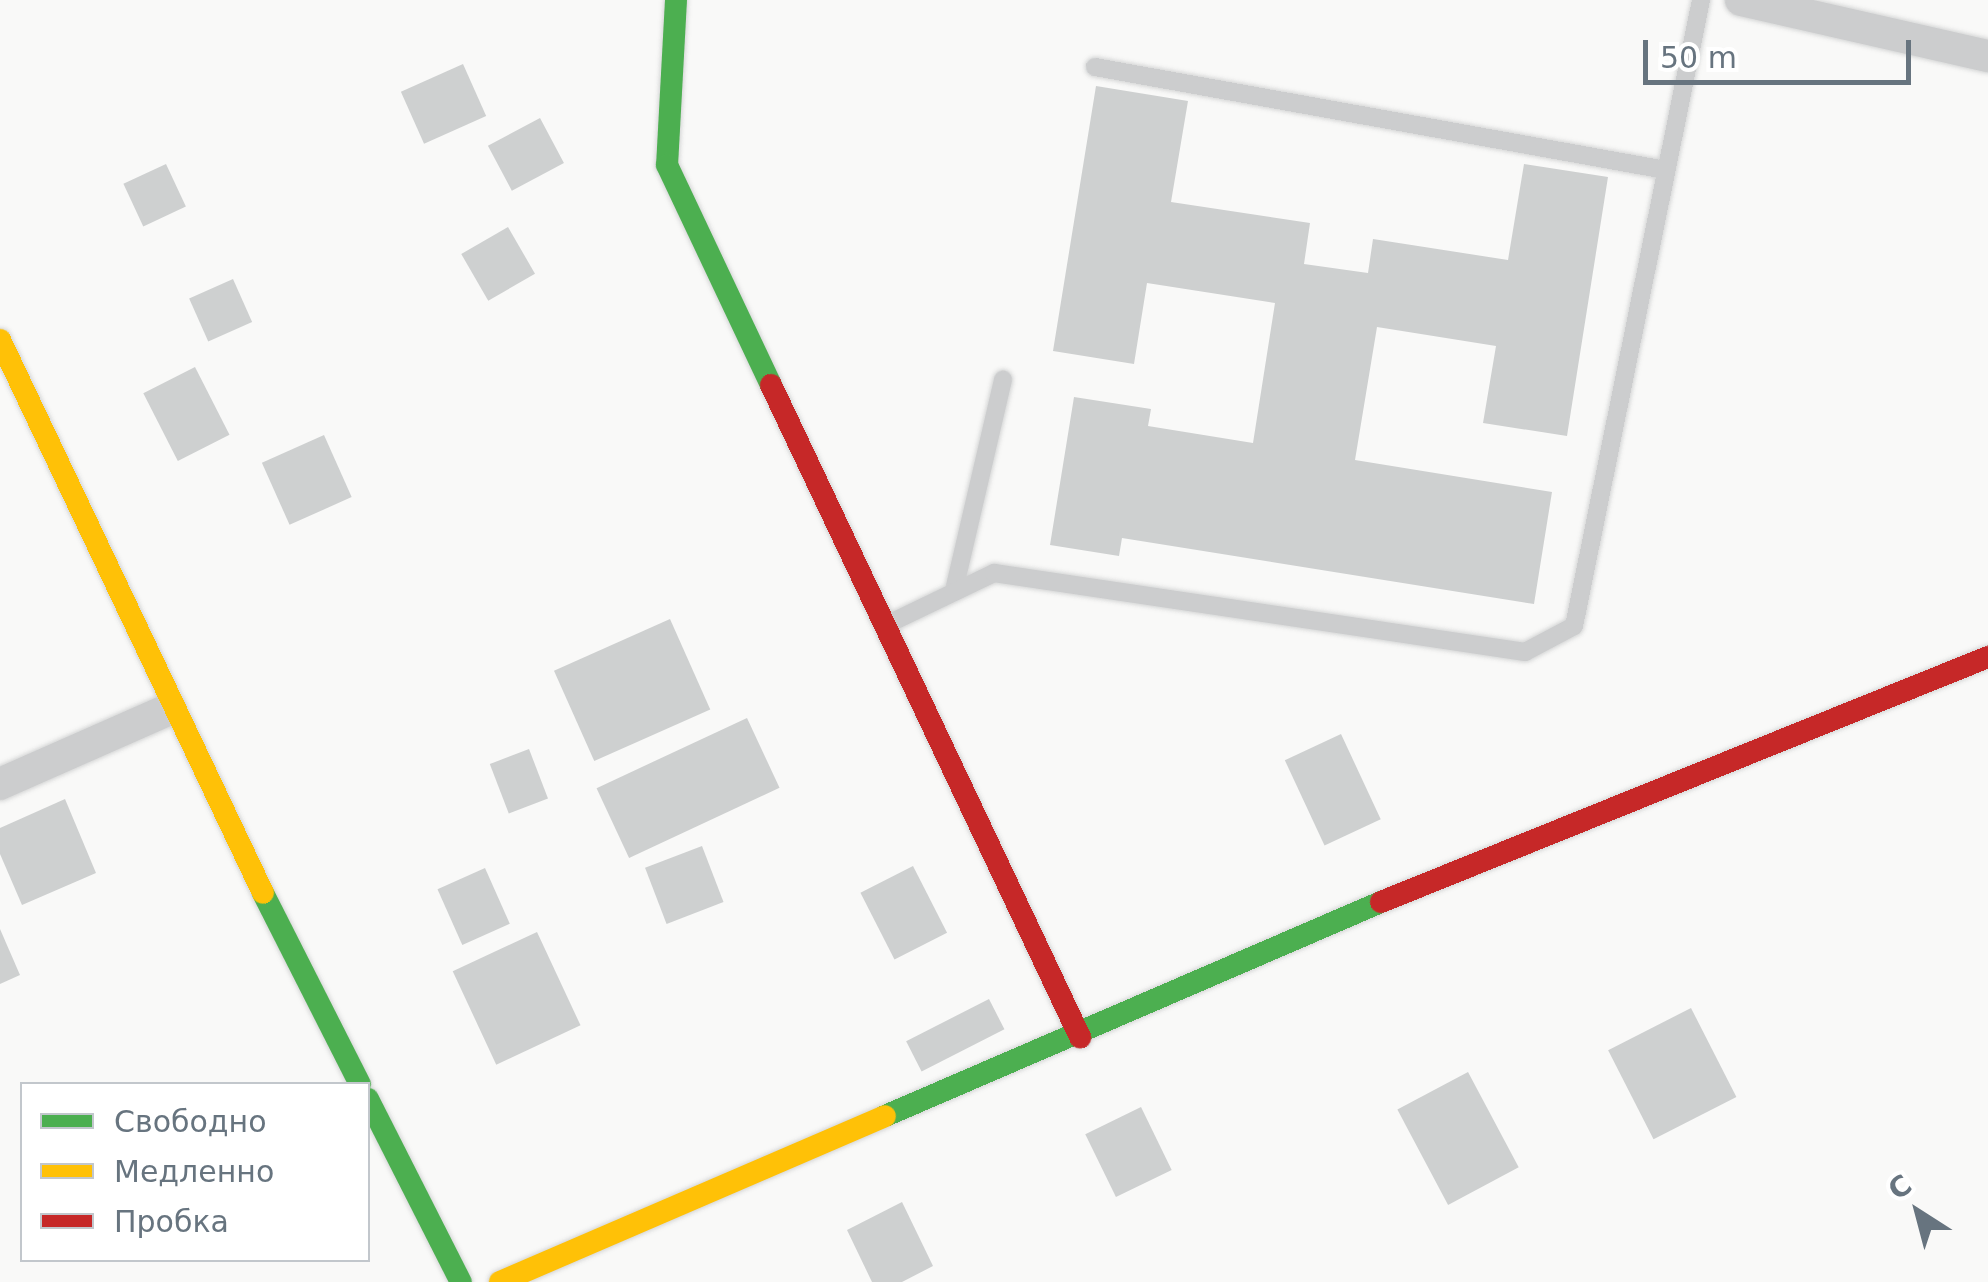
<!DOCTYPE html>
<html>
<head>
<meta charset="utf-8">
<style>
	body { margin:0 }
	#map { position:relative; width:1988px; height:1282px; overflow:hidden; background:#f9f9f8; font-family:"DejaVu Sans",sans-serif }
	div>[style] { position:absolute }
	[style*='--x'] { left:calc(var(--x)*1px); top:calc(var(--y)*1px); width:calc(var(--w)*1px); rotate:calc(var(--a)*1deg) }
	.building>* { inset:0; background:#ced0d0; transform-origin:0 0 }
	.roads { filter:drop-shadow(0 0 2px #d5d6d6) drop-shadow(0 0 2px #d5d6d6) }
	.lane>* { height:18px; margin:-9px; padding:0 9px; transform-origin:9px; border-radius:9px; background:#cccdce }
	.street>* { height:32px; margin:-16px; padding:0 16px; transform-origin:16px; border-radius:16px; background:#cccdce }
	.fast>* { height:22px; margin:-11px; padding:0 11px; transform-origin:11px; border-radius:11px; background:#4caf50 }
	.slow>* { height:22px; margin:-11px; padding:0 11px; transform-origin:11px; border-radius:11px; background:#ffc107 }
	.jam>* { height:22px; margin:-11px; padding:0 11px; transform-origin:11px; border-radius:11px; background:#c62828 }
	span { translate:-50% -50%; white-space:nowrap; text-align:center; line-height:1.15; -webkit-text-stroke:10px #fff; paint-order:stroke }
	.legend { position:absolute; left:20px; top:1082px; width:350px; height:180px; box-sizing:border-box; background:#fff; border:2px solid #c2c7cc; margin:0; padding:12px 18px; list-style:none; font-size:30px; color:#67747f }
	.legend li { display:flex; align-items:center; gap:20px; height:50px }
	.legend b { width:50px; border:2px solid #c2c7cc }
	.north { position:absolute; left:1868px; top:1162px; width:100px; height:100px; -webkit-text-stroke:8px #fff; paint-order:stroke; rotate:324deg; font-size:28px; font-weight:700; line-height:40px; text-align:center; color:#67747f }
	.north::after { content:''; display:block; margin:auto; width:35px; height:45px; background:#67747f; clip-path:polygon(50% 0,100% 100%,50% 72%,0 100%) }
	.scale { position:absolute; left:1643px; top:40px; width:268px; height:45px; box-sizing:border-box; border:5px solid #67747f; border-top:0; padding-left:12px; font-size:30px; line-height:35px; white-space:nowrap; color:#67747f; -webkit-text-stroke:8px #fff; paint-order:stroke }
</style>
</head>
<body>
<div id="map">
	<div class="building">
		<div style="left:463px;top:64px;width:57px;height:68px;rotate:66deg"></div>
		<div style="clip-path:polygon(1096px 86px,1188px 101px,1171px 202px,1310px 223px,1304px 264px,1368px 273px,1373px 239px,1508px 260px,1524px 164px,1608px 177px,1567px 436px,1483px 423px,1496px 346px,1377px 327px,1355px 460px,1552px 492px,1534px 604px,1122px 538px,1119px 556px,1050px 545px,1074px 397px,1151px 409px,1148px 426px,1253px 443px,1275px 303px,1147px 283px,1134px 364px,1053px 351px)"></div>
		<div style="left:540px;top:118px;width:51px;height:59px;rotate:62deg"></div>
		<div style="left:166px;top:164px;width:47px;height:47px;rotate:65deg"></div>
		<div style="left:508px;top:227px;width:54px;height:54px;rotate:60deg"></div>
		<div style="left:233px;top:279px;width:47px;height:48px;rotate:66deg"></div>
		<div style="left:195px;top:367px;width:76px;height:58px;rotate:63deg"></div>
		<div style="left:324px;top:435px;width:68px;height:68px;rotate:66deg"></div>
		<div style="left:670px;top:619px;width:99px;height:127px;rotate:66deg"></div>
		<div style="left:747px;top:718px;width:77px;height:166px;rotate:65deg"></div>
		<div style="left:1341px;top:734px;width:94px;height:62px;rotate:65deg"></div>
		<div style="left:529px;top:749px;width:53px;height:42px;rotate:69deg"></div>
		<div style="clip-path:polygon(65px 799px,96px 873px,22px 905px,0 854px,0 828px)"></div>
		<div style="left:702px;top:846px;width:60px;height:61px;rotate:69deg"></div>
		<div style="left:913px;top:866px;width:75px;height:59px;rotate:63deg"></div>
		<div style="left:485px;top:868px;width:61px;height:52px;rotate:66deg"></div>
		<div style="clip-path:polygon(0 929px,20px 975px,0 984px)"></div>
		<div style="left:537px;top:932px;width:103px;height:93px;rotate:65deg"></div>
		<div style="left:989px;top:999px;width:34px;height:93px;rotate:63deg"></div>
		<div style="left:1691px;top:1008px;width:100px;height:93px;rotate:63deg"></div>
		<div style="left:1468px;top:1072px;width:108px;height:80px;rotate:62deg"></div>
		<div style="left:1141px;top:1107px;width:70px;height:62px;rotate:64deg"></div>
		<div style="clip-path:polygon(902px 1202px,933px 1266px,902px 1282px,872px 1282px,847px 1230px)"></div>
	</div>
	<div class="roads">
		<div class="lane">
			<div style="--x:1095;--y:67;--w:580;--a:10.23"></div>
			<div style="--x:955;--y:586;--w:212;--a:-76.9"></div>
			<div style="--x:888;--y:624;--w:118;--a:-25.7"></div>
			<div style="--x:994;--y:573;--w:537;--a:8.46"></div>
			<div style="--x:1525;--y:652;--w:55;--a:-28"></div>
			<div style="--x:1574;--y:626;--w:639;--a:-78.53"></div>
		</div>
		<div class="street">
			<div style="--x:1741;--y:0;--w:253;--a:12.8"></div>
			<div style="--x:0;--y:784;--w:186;--a:-23.8"></div>
		</div>
		<div class="fast">
			<div style="--x:676;--y:0;--w:165;--a:93.1"></div>
			<div style="--x:667;--y:165;--w:243;--a:64.7"></div>
			<div style="--x:263;--y:893;--w:214;--a:63.1"></div>
			<div style="--x:368;--y:1099;--w:205;--a:63.1"></div>
			<div style="--x:885;--y:1116;--w:540;--a:-23.34"></div>
		</div>
		<div class="slow">
			<div style="--x:0;--y:340;--w:612;--a:64.56"></div>
			<div style="--x:500;--y:1282;--w:419;--a:-23.3"></div>
		</div>
		<div class="jam">
			<div style="--x:771;--y:385;--w:722;--a:64.64"></div>
			<div style="--x:1381;--y:902;--w:655;--a:-21.98"></div>
		</div>
	</div>
	<ul class="legend">
	<li><b style="height:12px;background:#4caf50"></b>Свободно</li>
	<li><b style="height:12px;background:#ffc107"></b>Медленно</li>
	<li><b style="height:12px;background:#c62828"></b>Пробка</li>
	</ul>
	<div class="north">С</div>
	<div class="scale">50 m</div>
</div>
</body>
</html>
